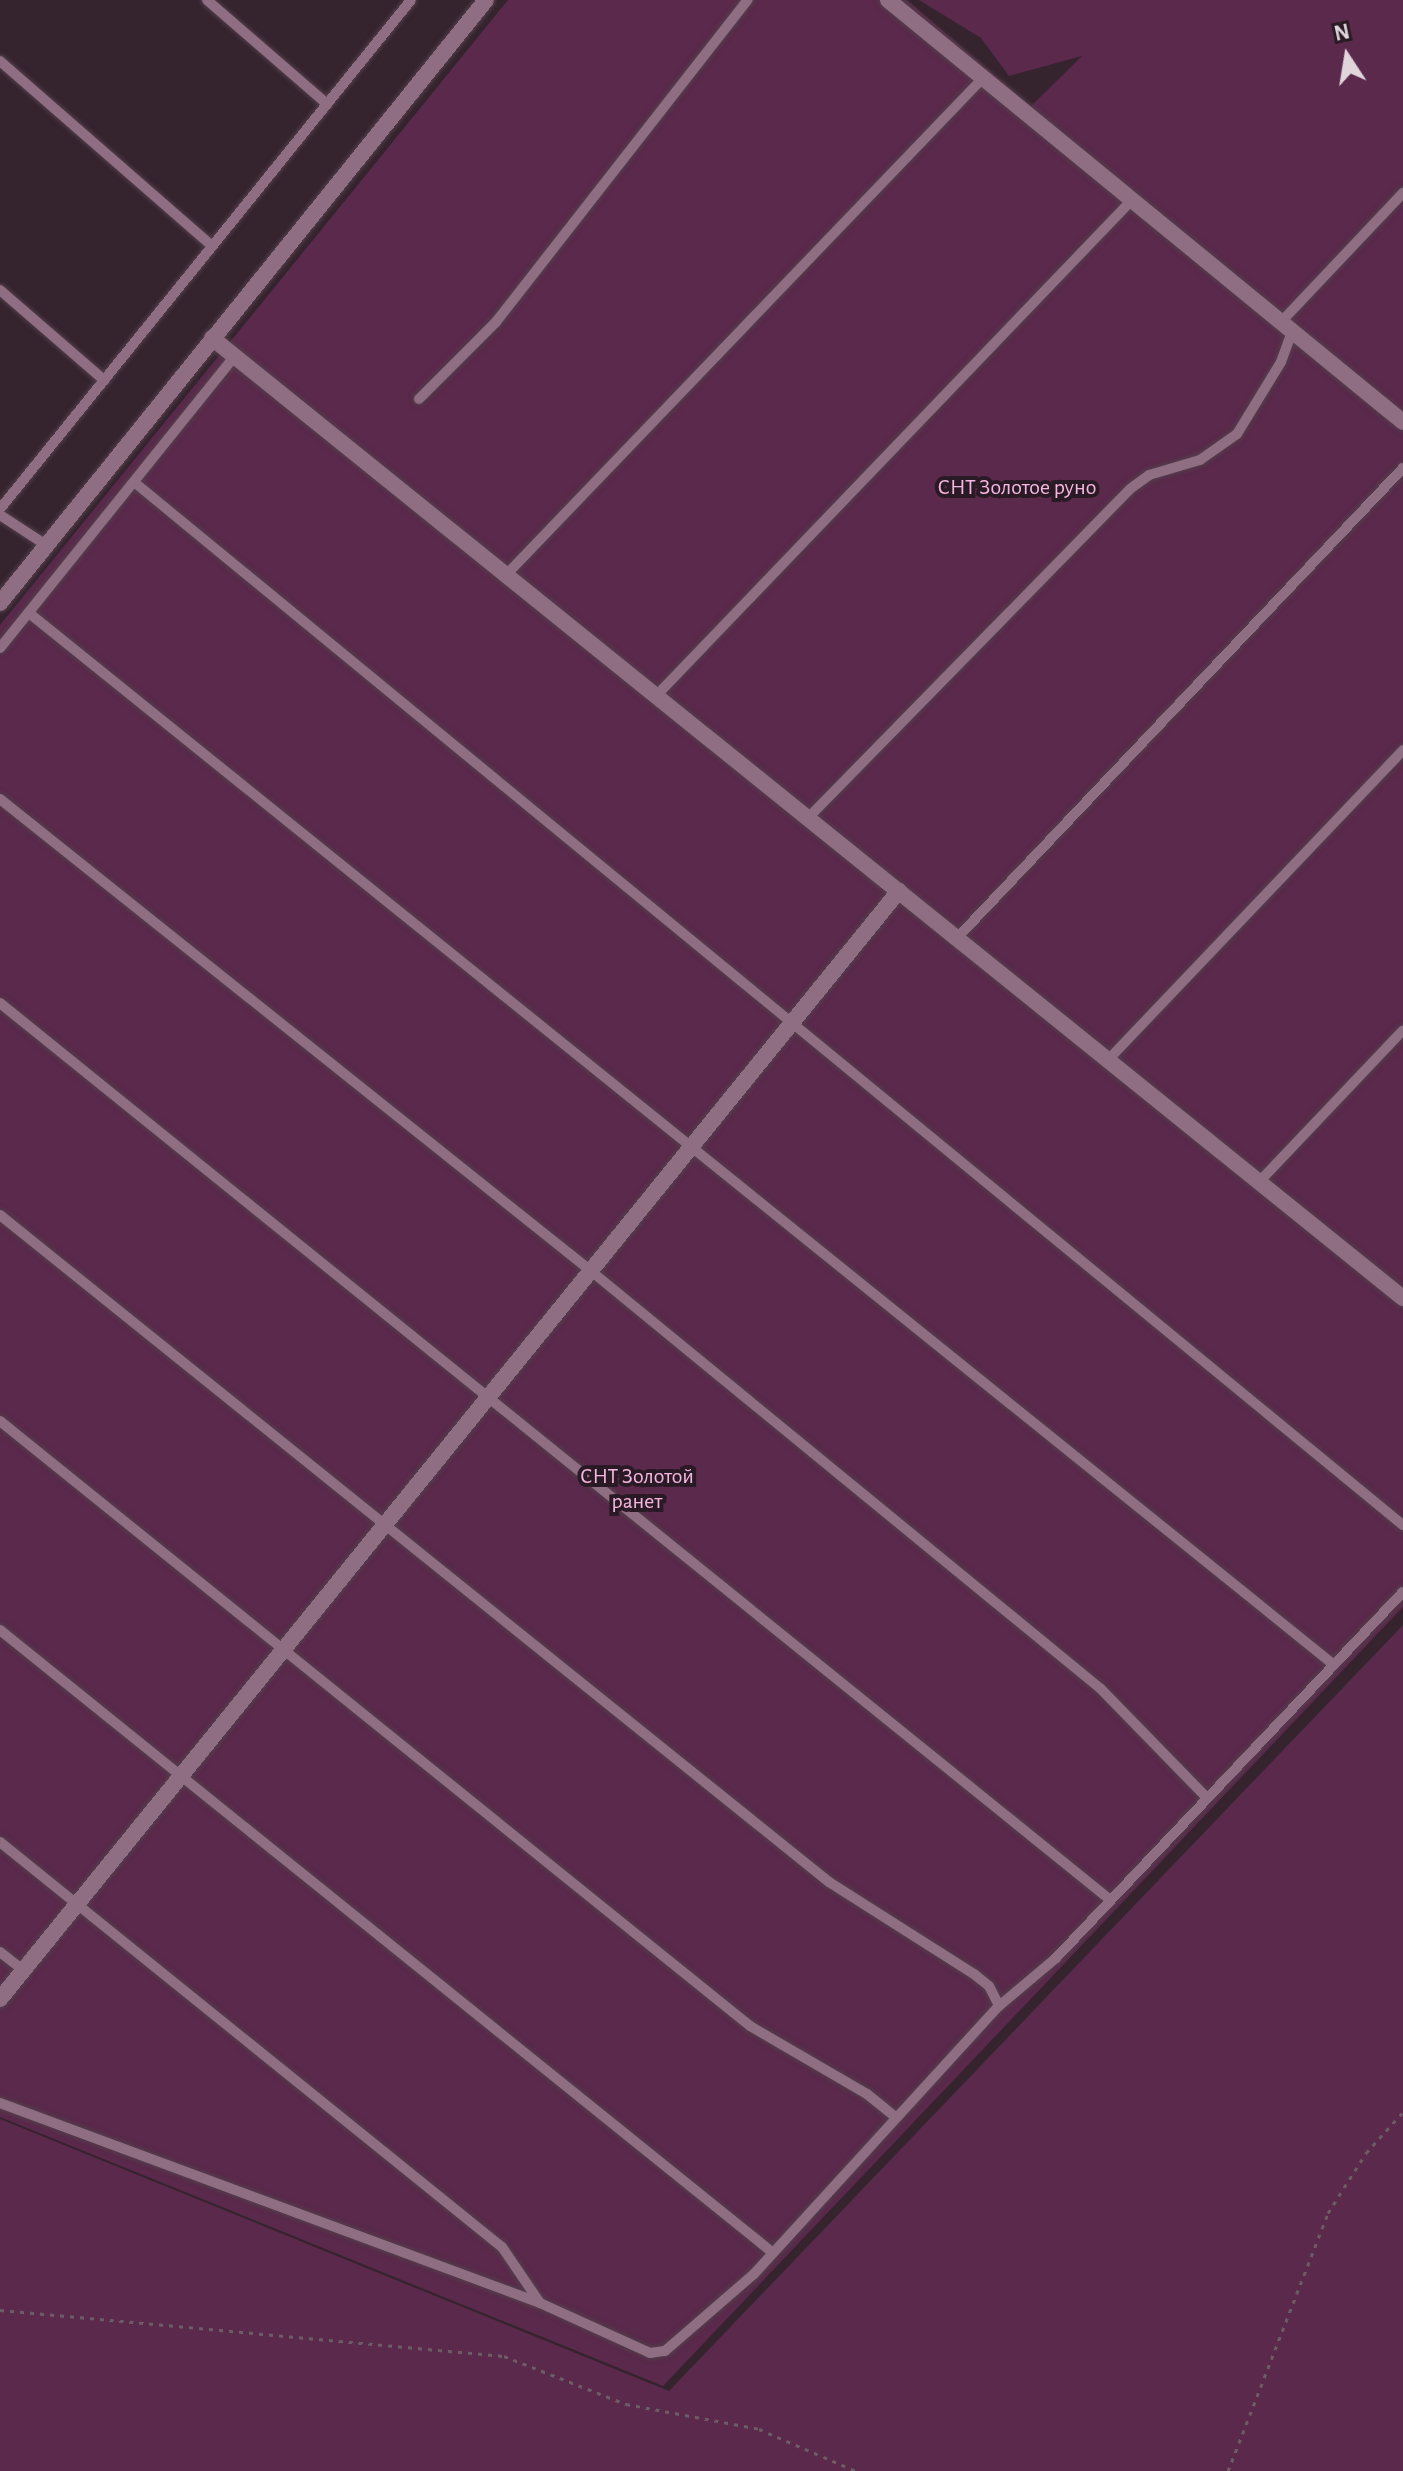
<!DOCTYPE html>
<html>
<head>
<meta charset="utf-8">
<style>
	body { margin:0 }
	#map { position:relative; width:1403px; height:2471px; overflow:hidden; background:#35232e; font-family:"Alegreya Sans",sans-serif }
	div>[style] { position:absolute }
	[style*='--x'] { left:calc(var(--x)*1px); top:calc(var(--y)*1px); width:calc(var(--w)*1px); rotate:calc(var(--a)*1deg) }
	.green>* { inset:0; background:#5a294b }
	.path>* { height:3px; margin-top:-1.5px; transform-origin:0; background:repeating-linear-gradient(90deg,#6c5c66 0 4px,transparent 0 10px) }
	.roads { filter:drop-shadow(0 0 2px #513f4a) drop-shadow(0 0 2px #513f4a) }
	.lane>* { height:10px; margin:-5px; padding:0 5px; transform-origin:5px; border-radius:5px; background:#8f6d82 }
	.street>* { height:16px; margin:-8px; padding:0 8px; transform-origin:8px; border-radius:8px; background:#8f6d82 }
	span { translate:-50% -50%; white-space:nowrap; text-align:center; line-height:1.15; -webkit-text-stroke:8px #2a1a25; paint-order:stroke }
	.park-label { font-size:22px; color:#f5b7df }
	.north { position:absolute; left:1307px; top:16px; width:80px; height:80px; -webkit-text-stroke:6px #2a1a25; paint-order:stroke; rotate:348deg; font-size:22px; font-weight:700; line-height:32px; text-align:center; color:#e1d5dc }
	.north::after { content:''; display:block; margin:auto; width:28px; height:36px; background:#e1d5dc; clip-path:polygon(50% 0,100% 100%,50% 72%,0 100%) }
</style>
</head>
<body>
<div id="map">
	<div class="green">
		<div style="clip-path:polygon(508px 0,907px 0,1031px 106px,1082px 56px,1009px 76px,981px 38px,919px 0,1403px 0,1403px 1607px,663px 2386px,0 2117px,0 625px)"></div>
		<div style="clip-path:polygon(1403px 1625px,1403px 2471px,0 2471px,0 2119px,669px 2391px)"></div>
	</div>
	<div class="path">
		<div style="--x:0;--y:2310;--w:506;--a:5.21"></div>
		<div style="--x:504;--y:2356;--w:131;--a:21.5"></div>
		<div style="--x:626;--y:2404;--w:135;--a:10.6"></div>
		<div style="--x:759;--y:2429;--w:106;--a:23.4"></div>
		<div style="--x:1228;--y:2471;--w:277;--a:-68.8"></div>
		<div style="--x:1328;--y:2213;--w:71;--a:-57.7"></div>
		<div style="--x:1366;--y:2153;--w:55;--a:-47.9"></div>
	</div>
	<div class="roads">
		<div class="lane">
			<div style="--x:207;--y:0;--w:159;--a:40.9"></div>
			<div style="--x:0;--y:61;--w:281;--a:41.1"></div>
			<div style="--x:0;--y:290;--w:138;--a:40.9"></div>
			<div style="--x:1281;--y:322;--w:178;--a:-46.6"></div>
			<div style="--x:419;--y:399;--w:109;--a:-45"></div>
			<div style="--x:496;--y:322;--w:409;--a:-52"></div>
			<div style="--x:134;--y:482;--w:1643;--a:39.42"></div>
			<div style="--x:0;--y:509;--w:654;--a:-51.08"></div>
			<div style="--x:0;--y:515;--w:55;--a:33.1"></div>
			<div style="--x:506;--y:575;--w:689;--a:-46.18"></div>
			<div style="--x:29;--y:613;--w:1676;--a:38.87"></div>
			<div style="--x:0;--y:648;--w:375;--a:-51.2"></div>
			<div style="--x:656;--y:696;--w:687;--a:-46.18"></div>
			<div style="--x:0;--y:799;--w:756;--a:38.61"></div>
			<div style="--x:591;--y:1271;--w:659;--a:39.34"></div>
			<div style="--x:1101;--y:1689;--w:152;--a:45.8"></div>
			<div style="--x:808;--y:818;--w:460;--a:-45.6"></div>
			<div style="--x:1130;--y:489;--w:24;--a:-36"></div>
			<div style="--x:1149;--y:475;--w:53;--a:-16.4"></div>
			<div style="--x:1200;--y:460;--w:45;--a:-35.1"></div>
			<div style="--x:1237;--y:434;--w:84;--a:-58.6"></div>
			<div style="--x:1281;--y:362;--w:33;--a:-70"></div>
			<div style="--x:957;--y:938;--w:648;--a:-46.5"></div>
			<div style="--x:0;--y:1003;--w:1424;--a:38.93"></div>
			<div style="--x:1108;--y:1060;--w:428;--a:-46.4"></div>
			<div style="--x:1259;--y:1182;--w:209;--a:-46.5"></div>
			<div style="--x:0;--y:1215;--w:1064;--a:38.82"></div>
			<div style="--x:829;--y:1882;--w:172;--a:32.4"></div>
			<div style="--x:974;--y:1974;--w:19;--a:39"></div>
			<div style="--x:989;--y:1986;--w:22;--a:63"></div>
			<div style="--x:0;--y:1421;--w:964;--a:38.89"></div>
			<div style="--x:750;--y:2026;--w:135;--a:30.2"></div>
			<div style="--x:867;--y:2094;--w:36;--a:39"></div>
			<div style="--x:0;--y:1630;--w:991;--a:38.86"></div>
			<div style="--x:0;--y:1842;--w:645;--a:38.9"></div>
			<div style="--x:502;--y:2247;--w:68;--a:55.8"></div>
			<div style="--x:0;--y:1952;--w:29;--a:38"></div>
			<div style="--x:0;--y:2103;--w:576;--a:20.32"></div>
			<div style="--x:540;--y:2303;--w:121;--a:24.4"></div>
			<div style="--x:650;--y:2353;--w:15;--a:-8"></div>
			<div style="--x:665;--y:2351;--w:118;--a:-40.9"></div>
			<div style="--x:754;--y:2274;--w:363;--a:-47.6"></div>
			<div style="--x:999;--y:2006;--w:75;--a:-40.1"></div>
			<div style="--x:1056;--y:1958;--w:504;--a:-46.53"></div>
		</div>
		<div class="street">
			<div style="--x:888;--y:0;--w:666;--a:39.33"></div>
			<div style="--x:212;--y:338;--w:1530;--a:38.87"></div>
			<div style="--x:0;--y:603;--w:774;--a:-51.13"></div>
			<div style="--x:0;--y:1999;--w:1427;--a:-50.95"></div>
		</div>
	</div>
	<div class="park-label">
		<span style="left:1017px;top:488px">СНТ Золотое руно</span>
		<span style="left:637px;top:1489px">СНТ Золотой<br>ранет</span>
	</div>
	<div class="north">N</div>
</div>
</body>
</html>
